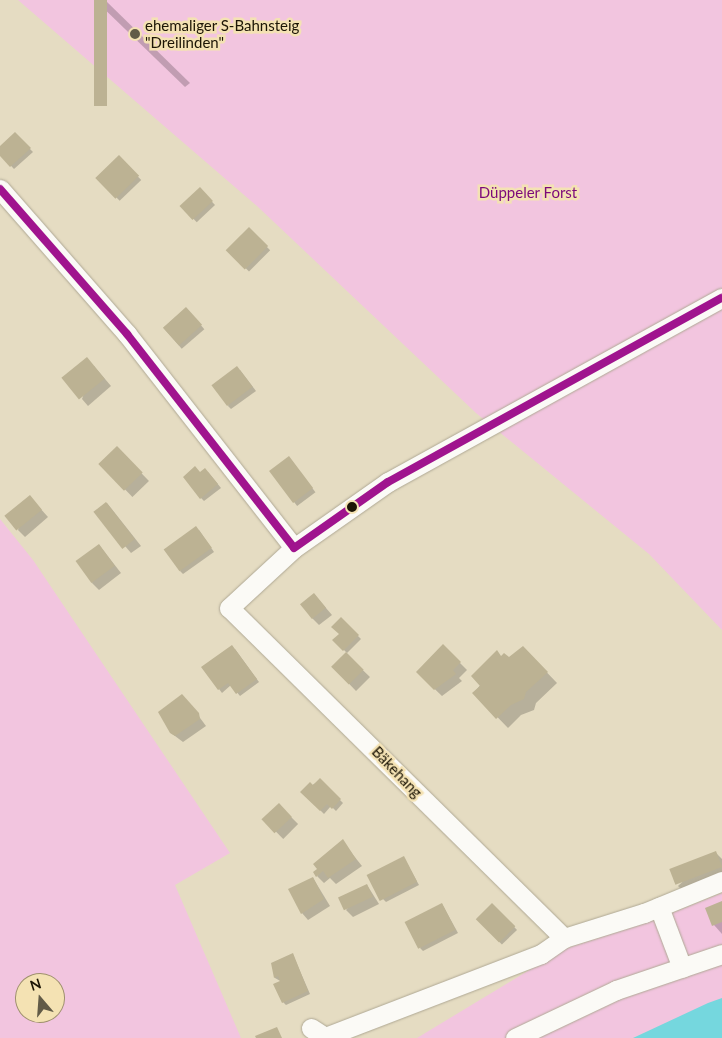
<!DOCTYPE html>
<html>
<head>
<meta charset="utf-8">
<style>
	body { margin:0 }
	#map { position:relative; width:722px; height:1038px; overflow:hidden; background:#e5dcc2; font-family:Lato,sans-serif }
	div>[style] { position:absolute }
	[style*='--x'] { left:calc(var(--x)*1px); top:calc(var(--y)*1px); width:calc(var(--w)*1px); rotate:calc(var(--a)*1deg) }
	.green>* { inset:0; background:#f2c5df }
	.water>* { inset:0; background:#75d7de }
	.shadow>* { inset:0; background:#0003; transform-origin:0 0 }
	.building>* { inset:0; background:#bcb293; transform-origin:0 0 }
	.roads { filter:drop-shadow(0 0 1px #afa894) drop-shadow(0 0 1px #afa894) }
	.minor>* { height:19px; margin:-9.5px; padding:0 9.5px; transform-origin:9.5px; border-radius:9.5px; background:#fbfaf6 }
	.bus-1>* { height:8px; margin:-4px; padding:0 4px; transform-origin:4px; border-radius:4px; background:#a0148e }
	.dots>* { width:14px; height:14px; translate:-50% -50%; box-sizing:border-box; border:2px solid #f4e2b3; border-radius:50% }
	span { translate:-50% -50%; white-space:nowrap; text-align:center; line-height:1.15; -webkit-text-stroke:5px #f4e2b3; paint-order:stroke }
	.poi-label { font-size:15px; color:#1c1505 }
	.left { translate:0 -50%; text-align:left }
	.park-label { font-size:15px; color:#7c097a }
	.street-label { font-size:15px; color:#1c1505 }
	.north { position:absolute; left:15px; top:973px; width:50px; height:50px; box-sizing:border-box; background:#f4e2b3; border:1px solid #9e906d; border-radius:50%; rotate:342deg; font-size:14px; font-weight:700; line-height:20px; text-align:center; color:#1c1505 }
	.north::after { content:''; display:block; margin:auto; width:18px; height:22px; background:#625b47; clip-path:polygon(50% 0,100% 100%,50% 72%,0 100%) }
</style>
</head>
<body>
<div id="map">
	<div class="green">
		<div style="clip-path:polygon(18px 0,722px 0,722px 630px,649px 554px,476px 413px,257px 206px)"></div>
		<div style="clip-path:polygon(evenodd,0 519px,33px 560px,230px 853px,175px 885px,241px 1038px,0 1038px,0 519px,25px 983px,55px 983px,55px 1013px,25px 1013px,25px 983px)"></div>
		<div style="clip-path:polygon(722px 893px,722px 998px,633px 1038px,417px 1038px,564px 949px,654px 920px)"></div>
	</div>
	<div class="water">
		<div style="clip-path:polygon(722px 998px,722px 1038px,633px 1038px,708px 1003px)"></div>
	</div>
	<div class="shadow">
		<div style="clip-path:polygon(95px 0,105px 0,190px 83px,185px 87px)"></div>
		<div style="clip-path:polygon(15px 134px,33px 152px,14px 169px,0 154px,0 148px)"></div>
		<div style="left:119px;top:157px;width:32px;height:30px;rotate:46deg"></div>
		<div style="left:200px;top:189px;width:22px;height:25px;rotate:47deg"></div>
		<div style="left:249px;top:229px;width:30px;height:30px;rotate:45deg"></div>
		<div style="left:186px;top:308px;width:28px;height:30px;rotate:49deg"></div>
		<div style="clip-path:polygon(94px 366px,111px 386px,88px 406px,82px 399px)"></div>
		<div style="clip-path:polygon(240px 370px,256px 391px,231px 409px,228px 406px)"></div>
		<div style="left:117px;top:448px;width:46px;height:23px;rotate:46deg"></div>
		<div style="left:292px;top:461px;width:39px;height:23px;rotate:53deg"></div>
		<div style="clip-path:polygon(208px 472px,221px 488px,204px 501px,201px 498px,200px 473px)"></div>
		<div style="clip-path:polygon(30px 497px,48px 517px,25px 537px,18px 530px)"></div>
		<div style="clip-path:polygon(107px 503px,141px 546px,131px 553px,96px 512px)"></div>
		<div style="clip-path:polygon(199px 530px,214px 552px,183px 574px,180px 571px)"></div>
		<div style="clip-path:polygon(99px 545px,121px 573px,99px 590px,92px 583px)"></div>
		<div style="clip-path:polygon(314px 594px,332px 615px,319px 625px,312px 618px)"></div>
		<div style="clip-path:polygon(341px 619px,361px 639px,346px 654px,370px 677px,356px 691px,333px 667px,347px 653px,334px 640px,340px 634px)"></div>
		<div style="clip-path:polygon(443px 646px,467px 670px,459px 678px,462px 681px,442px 696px,417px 672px)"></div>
		<div style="clip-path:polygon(235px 649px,259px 682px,240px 696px,231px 685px,222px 693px,219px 689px)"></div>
		<div style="clip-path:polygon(502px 657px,533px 658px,557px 683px,536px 703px,534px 710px,521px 715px,508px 728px,474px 693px)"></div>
		<div style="clip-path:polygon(189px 703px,206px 726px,183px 742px,171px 733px)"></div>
		<div style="clip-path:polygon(320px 780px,343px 803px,336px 811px,331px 806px,324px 814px,302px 792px)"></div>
		<div style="left:279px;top:805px;width:27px;height:21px;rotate:45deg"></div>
		<div style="clip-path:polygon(342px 841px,362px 866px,336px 884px,330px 878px,324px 883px,317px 876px)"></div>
		<div style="clip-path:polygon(715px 852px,722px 859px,722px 877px,685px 893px,678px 886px)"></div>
		<div style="clip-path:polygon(404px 858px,419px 885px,386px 902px,383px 899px)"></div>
		<div style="clip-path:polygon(313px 878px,330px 906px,308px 920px,302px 913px)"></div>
		<div style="clip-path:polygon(367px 885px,379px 904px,353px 917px,346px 910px)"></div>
		<div style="clip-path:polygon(722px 902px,722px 934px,714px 925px)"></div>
		<div style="clip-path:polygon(442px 904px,458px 933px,423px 951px,420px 948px)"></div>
		<div style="left:492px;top:904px;width:36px;height:21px;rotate:46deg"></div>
		<div style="clip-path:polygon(293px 955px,310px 994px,286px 1005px,283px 1002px,282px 982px,275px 978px,273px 964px)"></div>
	</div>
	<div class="building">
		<div style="left:94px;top:0;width:13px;height:106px"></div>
		<div style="clip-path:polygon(15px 132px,31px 148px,10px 167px,0 156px,0 146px)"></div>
		<div style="left:119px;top:155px;width:29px;height:33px;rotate:46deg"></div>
		<div style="left:200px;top:187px;width:19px;height:28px;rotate:47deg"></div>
		<div style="left:249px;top:227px;width:27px;height:33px;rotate:45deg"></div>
		<div style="left:186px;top:307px;width:24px;height:31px;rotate:48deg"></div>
		<div style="left:87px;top:357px;width:28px;height:33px;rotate:51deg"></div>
		<div style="left:237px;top:366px;width:26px;height:32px;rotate:53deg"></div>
		<div style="left:117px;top:446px;width:37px;height:26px;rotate:46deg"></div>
		<div style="left:289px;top:456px;width:40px;height:25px;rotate:53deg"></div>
		<div style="clip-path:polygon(195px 466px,200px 472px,205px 468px,218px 484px,200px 499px,183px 477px)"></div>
		<div style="left:30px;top:495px;width:19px;height:33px;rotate:51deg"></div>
		<div style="left:106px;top:502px;width:47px;height:16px;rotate:52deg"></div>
		<div style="left:196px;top:526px;width:27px;height:40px;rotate:54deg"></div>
		<div style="left:99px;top:544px;width:27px;height:29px;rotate:54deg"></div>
		<div style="left:314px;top:593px;width:19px;height:18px;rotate:51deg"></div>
		<div style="clip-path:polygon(341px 617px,359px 635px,343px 651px,332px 640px,339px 634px,331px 627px)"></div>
		<div style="clip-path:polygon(443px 644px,461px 662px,453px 670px,456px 674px,434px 690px,416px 672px)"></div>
		<div style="clip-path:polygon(232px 645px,257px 679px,236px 694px,228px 683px,218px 690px,201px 667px)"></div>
		<div style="clip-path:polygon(523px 646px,548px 672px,526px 692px,524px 699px,511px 705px,496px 719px,472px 693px,480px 686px,471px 676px,497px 650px,501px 656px,504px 653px,509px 657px)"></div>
		<div style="left:346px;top:652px;width:25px;height:21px;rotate:45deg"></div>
		<div style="clip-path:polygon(182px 694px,199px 713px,200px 719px,175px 736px,170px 733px,158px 712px)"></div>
		<div style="clip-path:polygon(320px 778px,341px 799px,332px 809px,327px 804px,320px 811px,300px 792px,310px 782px,313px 785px)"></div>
		<div style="left:279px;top:803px;width:19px;height:24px;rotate:47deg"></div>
		<div style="clip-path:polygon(343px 839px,356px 859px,328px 878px,323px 871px,316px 877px,313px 872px,317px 869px,313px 864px)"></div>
		<div style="left:716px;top:851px;width:17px;height:50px;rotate:69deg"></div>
		<div style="left:404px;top:856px;width:29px;height:42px;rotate:63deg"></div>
		<div style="clip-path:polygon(313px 877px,324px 899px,301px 914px,288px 889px)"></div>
		<div style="left:367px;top:884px;width:14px;height:32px;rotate:65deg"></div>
		<div style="clip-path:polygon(722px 901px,722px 922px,712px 926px,705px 908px)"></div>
		<div style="left:442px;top:903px;width:30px;height:42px;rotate:63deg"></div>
		<div style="left:492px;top:903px;width:33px;height:23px;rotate:45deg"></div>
		<div style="clip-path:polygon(293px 953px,308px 991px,282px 1003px,273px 984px,280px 981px,278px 976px,274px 978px,271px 963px)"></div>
		<div style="clip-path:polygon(277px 1027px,282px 1038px,256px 1038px,255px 1036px)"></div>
	</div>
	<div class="roads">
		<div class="minor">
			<div style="--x:0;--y:189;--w:193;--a:48.8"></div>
			<div style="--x:127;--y:334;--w:271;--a:52"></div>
			<div style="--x:659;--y:907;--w:65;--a:69.3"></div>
			<div style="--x:564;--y:938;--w:470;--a:-135.4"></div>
			<div style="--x:229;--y:608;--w:88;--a:-42.7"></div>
			<div style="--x:294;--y:548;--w:115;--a:-35.1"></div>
			<div style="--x:388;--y:482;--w:381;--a:-28.9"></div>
			<div style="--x:311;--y:1028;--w:17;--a:33"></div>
			<div style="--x:325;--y:1037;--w:231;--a:-21"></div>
			<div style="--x:541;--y:954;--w:28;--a:-35"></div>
			<div style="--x:564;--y:938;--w:84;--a:-17.4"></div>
			<div style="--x:644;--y:913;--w:84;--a:-22.3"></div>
			<div style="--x:515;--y:1038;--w:112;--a:-25.4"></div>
			<div style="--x:616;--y:990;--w:112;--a:-18.8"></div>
		</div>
	</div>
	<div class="bus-1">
		<div style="--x:0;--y:189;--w:193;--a:48.8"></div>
		<div style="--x:127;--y:334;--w:271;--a:52"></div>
		<div style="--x:294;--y:548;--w:115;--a:-35.1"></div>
		<div style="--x:388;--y:482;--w:381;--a:-28.9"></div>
	</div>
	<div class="dots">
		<div style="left:135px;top:34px;background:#625b47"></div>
		<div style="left:352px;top:507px;background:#1c1505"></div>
	</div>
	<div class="poi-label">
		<span class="left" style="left:145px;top:34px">ehemaliger S-Bahnsteig<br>"Dreilinden"</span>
	</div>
	<div class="park-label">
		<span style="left:528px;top:193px">Düppeler Forst</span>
	</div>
	<div class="street-label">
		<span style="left:397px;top:772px;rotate:46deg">Bäkehang</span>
	</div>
	<div class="north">N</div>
</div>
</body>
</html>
